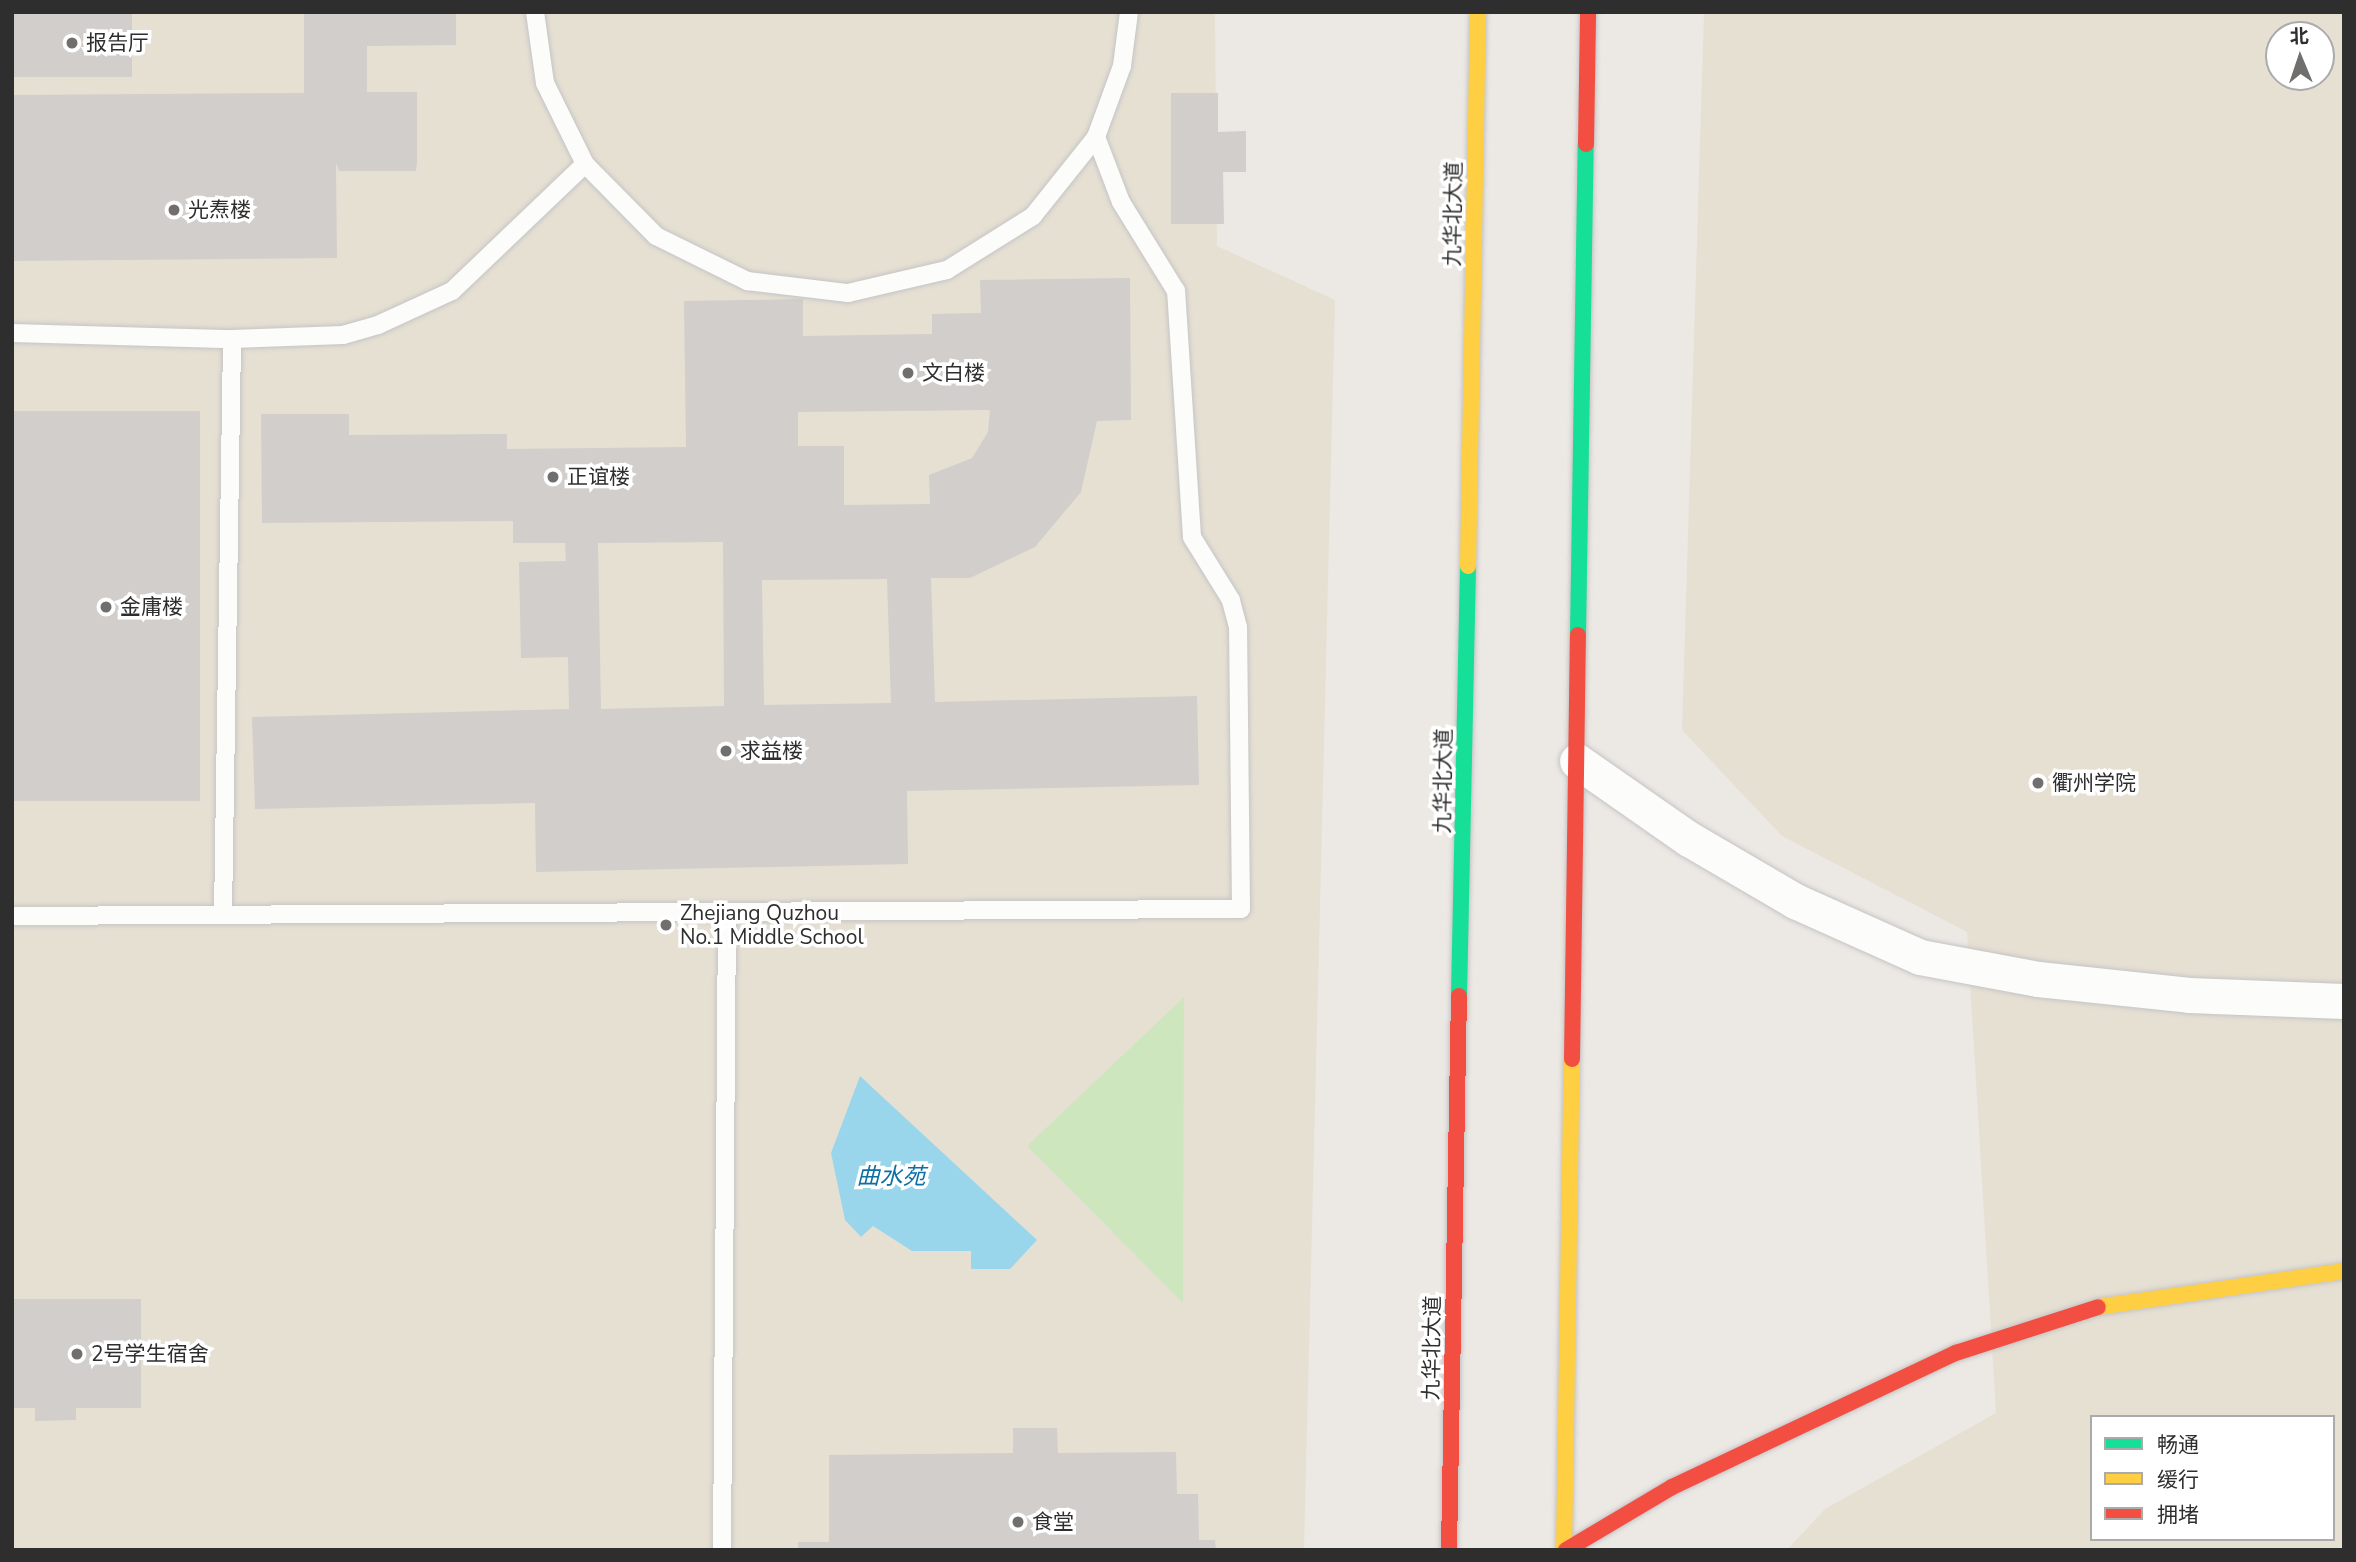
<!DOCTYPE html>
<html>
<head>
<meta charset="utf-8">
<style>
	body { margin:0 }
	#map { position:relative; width:2356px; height:1562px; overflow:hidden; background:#ece8e4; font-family:"Nunito Sans","Noto Sans SC",sans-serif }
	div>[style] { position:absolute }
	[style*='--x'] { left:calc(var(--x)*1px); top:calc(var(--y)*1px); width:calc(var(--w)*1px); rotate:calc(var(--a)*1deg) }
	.education>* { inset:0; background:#e6e0d3 }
	.green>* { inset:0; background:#cee6be }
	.water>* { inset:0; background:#99d6ec }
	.building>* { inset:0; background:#d1cecb; transform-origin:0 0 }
	.roads { filter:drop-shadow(0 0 2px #c5c4c5) drop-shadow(0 0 2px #c5c4c5) }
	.lane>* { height:18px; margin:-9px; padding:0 9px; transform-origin:9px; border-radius:9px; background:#fcfcfb }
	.street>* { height:35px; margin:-17.5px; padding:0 17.5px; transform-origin:17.5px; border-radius:17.5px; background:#fcfcfb }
	.fast>* { height:16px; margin:-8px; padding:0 8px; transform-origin:8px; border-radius:8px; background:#16e098 }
	.slow>* { height:16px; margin:-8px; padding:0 8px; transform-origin:8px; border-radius:8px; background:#ffcf43 }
	.jam>* { height:16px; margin:-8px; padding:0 8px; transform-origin:8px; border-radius:8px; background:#f24e42 }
	.dots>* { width:19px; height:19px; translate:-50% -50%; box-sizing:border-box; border:4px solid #fff; border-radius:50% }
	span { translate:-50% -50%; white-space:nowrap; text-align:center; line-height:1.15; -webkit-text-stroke:7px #fff; paint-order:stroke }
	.poi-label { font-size:21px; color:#2e2e2e }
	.left { translate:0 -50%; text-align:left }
	.street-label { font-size:21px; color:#2e2e2e }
	.water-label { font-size:23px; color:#0d6fa3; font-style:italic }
	.frame { position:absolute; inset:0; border:14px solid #2e2e2e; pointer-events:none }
	.legend { position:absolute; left:2090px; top:1415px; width:245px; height:126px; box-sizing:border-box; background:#fff; border:2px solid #ababab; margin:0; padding:9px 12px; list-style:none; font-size:21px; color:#2e2e2e }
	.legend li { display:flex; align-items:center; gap:14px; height:35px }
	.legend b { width:35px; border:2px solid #ababab }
	.north { position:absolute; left:2265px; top:21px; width:70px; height:70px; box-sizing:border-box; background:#fff; border:2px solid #ababab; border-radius:50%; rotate:358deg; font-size:19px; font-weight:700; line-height:28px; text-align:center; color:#2e2e2e }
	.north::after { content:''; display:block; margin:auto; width:24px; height:32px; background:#706f6e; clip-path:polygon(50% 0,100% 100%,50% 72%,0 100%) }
</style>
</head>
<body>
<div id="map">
	<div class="education">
		<div style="clip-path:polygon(12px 12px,1215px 12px,1217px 246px,1335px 300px,1304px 1550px,12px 1550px)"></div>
		<div style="clip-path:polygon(evenodd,1704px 12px,2344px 12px,2344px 1550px,1787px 1550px,1825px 1509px,1996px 1413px,1967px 932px,1782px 836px,1682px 730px,1704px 12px,2279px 35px,2321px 35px,2321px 77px,2279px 77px,2279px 35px,1704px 12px,2092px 1417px,2333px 1417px,2333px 1539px,2092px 1539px,2092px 1417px)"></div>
	</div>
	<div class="green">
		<div style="clip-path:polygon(1184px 997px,1183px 1303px,1027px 1146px)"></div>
	</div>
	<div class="water">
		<div style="clip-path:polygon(860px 1076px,1037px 1240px,1010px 1269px,971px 1269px,971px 1251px,912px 1251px,873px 1226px,861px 1237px,845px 1220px,831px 1153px)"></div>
	</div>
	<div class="building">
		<div style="left:12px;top:12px;width:120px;height:65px"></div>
		<div style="clip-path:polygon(304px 12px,456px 12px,456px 45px,367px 46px,367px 92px,417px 92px,417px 162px,416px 171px,339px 171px,336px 163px,337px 258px,12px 261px,12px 95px,304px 93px)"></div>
		<div style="clip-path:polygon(1171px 93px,1218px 93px,1218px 132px,1246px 131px,1246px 172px,1223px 172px,1224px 224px,1171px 224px)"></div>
		<div style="clip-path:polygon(evenodd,1130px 278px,1131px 420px,1097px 421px,1081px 492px,1035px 547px,970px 578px,931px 578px,935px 702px,1197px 696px,1199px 785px,907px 791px,908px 864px,536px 872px,535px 803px,255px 809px,252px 717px,569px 709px,568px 657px,521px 658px,519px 562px,566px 561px,565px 543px,513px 543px,513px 521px,262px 523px,261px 414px,349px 414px,349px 435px,507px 434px,507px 449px,686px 447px,684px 301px,803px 299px,803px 336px,932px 334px,932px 314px,981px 313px,980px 280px,1130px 278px,990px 410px,988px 432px,972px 458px,929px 475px,930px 504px,844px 505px,844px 446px,798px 446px,798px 412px,990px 410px,1130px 278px,723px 542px,724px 706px,601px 709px,598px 543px,723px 542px,1130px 278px,887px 579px,891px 703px,764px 705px,762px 580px,887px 579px)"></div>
		<div style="left:12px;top:411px;width:188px;height:390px"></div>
		<div style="clip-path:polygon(12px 1299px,141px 1299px,141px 1408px,76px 1408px,76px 1420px,35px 1421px,35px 1408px,12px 1408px)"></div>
		<div style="clip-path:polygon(1013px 1428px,1057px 1428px,1058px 1453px,1176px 1452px,1177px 1494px,1198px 1494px,1199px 1540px,1215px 1540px,1216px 1550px,798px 1550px,798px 1542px,829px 1542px,829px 1455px,1013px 1453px)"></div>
	</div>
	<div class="roads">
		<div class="lane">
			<div style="--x:535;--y:12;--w:72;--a:82"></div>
			<div style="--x:545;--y:83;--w:90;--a:63.7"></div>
			<div style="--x:585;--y:164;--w:101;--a:45.4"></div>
			<div style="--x:656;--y:236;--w:102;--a:26.3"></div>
			<div style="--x:747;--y:281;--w:102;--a:6.8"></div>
			<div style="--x:848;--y:293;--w:102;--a:-13.1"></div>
			<div style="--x:947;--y:270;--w:102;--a:-32.1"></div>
			<div style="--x:1033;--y:216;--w:101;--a:-51.4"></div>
			<div style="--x:1096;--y:137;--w:76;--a:-69.9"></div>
			<div style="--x:1122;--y:66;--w:54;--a:-82.6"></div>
			<div style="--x:12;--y:333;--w:220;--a:1.6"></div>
			<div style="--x:232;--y:339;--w:111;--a:-2.1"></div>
			<div style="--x:343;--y:335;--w:36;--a:-16"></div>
			<div style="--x:378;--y:325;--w:81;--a:-24.7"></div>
			<div style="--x:452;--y:291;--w:184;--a:-43.7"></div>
			<div style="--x:223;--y:914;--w:575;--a:-89.1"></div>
			<div style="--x:12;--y:916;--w:1229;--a:-0.33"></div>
			<div style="--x:1241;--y:909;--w:282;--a:-90.6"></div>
			<div style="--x:1238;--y:627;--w:28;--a:-105"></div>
			<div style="--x:1231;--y:600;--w:74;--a:-121.8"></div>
			<div style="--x:1192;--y:537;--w:247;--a:-93.7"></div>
			<div style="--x:1176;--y:291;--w:105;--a:-121.7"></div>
			<div style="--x:1121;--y:202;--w:70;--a:-111"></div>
			<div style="--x:722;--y:1550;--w:638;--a:-89.55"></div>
		</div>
		<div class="street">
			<div style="--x:1577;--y:761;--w:136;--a:34.9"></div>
			<div style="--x:1689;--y:839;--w:123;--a:30.3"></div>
			<div style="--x:1795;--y:901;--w:137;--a:24.1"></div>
			<div style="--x:1920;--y:957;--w:120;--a:10.6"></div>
			<div style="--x:2038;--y:979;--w:152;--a:6"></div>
			<div style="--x:2189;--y:995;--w:155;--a:2.2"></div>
		</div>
		<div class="fast">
			<div style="--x:1578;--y:635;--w:491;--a:-89.1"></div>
			<div style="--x:1459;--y:996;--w:430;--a:-88.8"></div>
		</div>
		<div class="slow">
			<div style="--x:1468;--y:566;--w:554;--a:-88.97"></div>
			<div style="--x:2098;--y:1307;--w:249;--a:-8.3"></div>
			<div style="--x:1564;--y:1550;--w:491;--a:-89.1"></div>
		</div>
		<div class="jam">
			<div style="--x:1586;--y:144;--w:132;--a:-89.1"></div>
			<div style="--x:1572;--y:1059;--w:424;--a:-89.2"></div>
			<div style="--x:1449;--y:1550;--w:554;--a:-88.97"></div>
			<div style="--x:1566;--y:1550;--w:123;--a:-30.7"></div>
			<div style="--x:1672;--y:1487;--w:314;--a:-25.3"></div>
			<div style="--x:1956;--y:1353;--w:149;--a:-17.9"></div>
		</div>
	</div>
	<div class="dots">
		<div style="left:72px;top:43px;background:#706f6e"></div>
		<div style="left:174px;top:210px;background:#706f6e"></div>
		<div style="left:908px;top:373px;background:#706f6e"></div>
		<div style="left:553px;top:477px;background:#706f6e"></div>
		<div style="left:106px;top:607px;background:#706f6e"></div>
		<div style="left:726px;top:751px;background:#706f6e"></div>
		<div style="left:2038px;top:783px;background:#706f6e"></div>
		<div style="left:666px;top:925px;background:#706f6e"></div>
		<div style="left:77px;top:1354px;background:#706f6e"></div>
		<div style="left:1018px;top:1522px;background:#706f6e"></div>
	</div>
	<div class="poi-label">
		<span class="left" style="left:86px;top:43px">报告厅</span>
		<span class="left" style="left:188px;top:210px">光焘楼</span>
		<span class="left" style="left:922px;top:373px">文白楼</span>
		<span class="left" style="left:567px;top:477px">正谊楼</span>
		<span class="left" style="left:120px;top:607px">金庸楼</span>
		<span class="left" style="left:740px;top:751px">求益楼</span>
		<span class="left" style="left:2052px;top:783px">衢州学院</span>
		<span class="left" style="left:680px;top:925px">Zhejiang Quzhou<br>No.1 Middle School</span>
		<span class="left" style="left:91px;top:1354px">2号学生宿舍</span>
		<span class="left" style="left:1032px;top:1522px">食堂</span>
	</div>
	<div class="street-label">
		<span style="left:1453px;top:214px;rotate:-89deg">九华北大道</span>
		<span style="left:1443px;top:781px;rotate:-89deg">九华北大道</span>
		<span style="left:1432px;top:1348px;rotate:-89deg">九华北大道</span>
	</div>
	<div class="water-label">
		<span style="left:891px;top:1177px">曲水苑</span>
	</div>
	<div class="frame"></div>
	<ul class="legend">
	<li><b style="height:9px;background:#16e098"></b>畅通</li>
	<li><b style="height:9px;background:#ffcf43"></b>缓行</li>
	<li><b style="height:9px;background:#f24e42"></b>拥堵</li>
	</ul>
	<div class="north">北</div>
</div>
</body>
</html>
